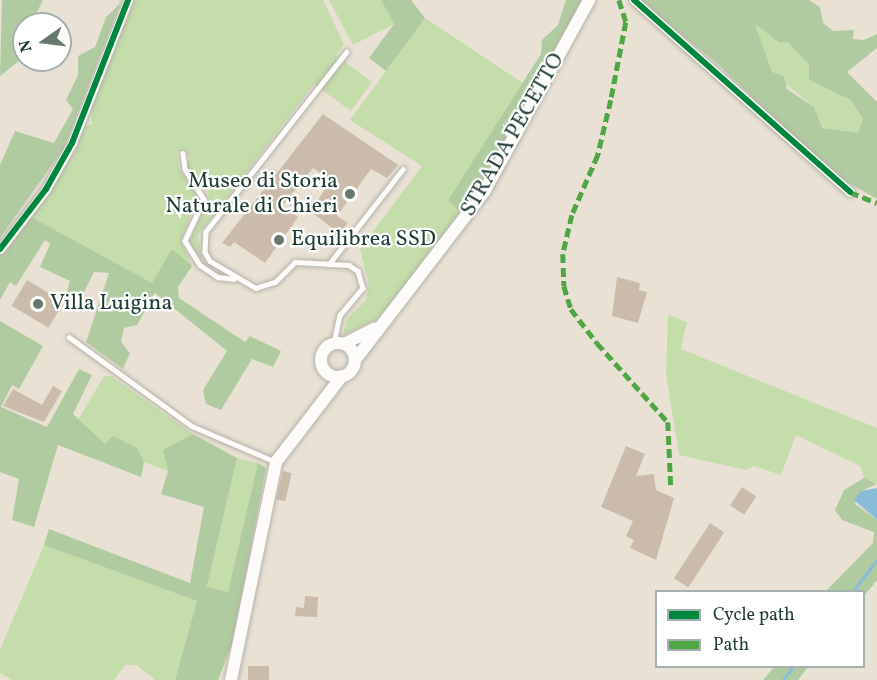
<!DOCTYPE html>
<html>
<head>
<meta charset="utf-8">
<style>
	body { margin:0 }
	#map { position:relative; width:877px; height:680px; overflow:hidden; background:#e9e2d4; font-family:Vollkorn,serif }
	div>[style] { position:absolute }
	[style*='--x'] { left:calc(var(--x)*1px); top:calc(var(--y)*1px); width:calc(var(--w)*1px); rotate:calc(var(--a)*1deg) }
	.green>* { inset:0; background:#c4ddab; transform-origin:0 0 }
	.forest>* { inset:0; background:#b1cba0 }
	.water>* { inset:0; background:#88bcd7 }
	.stream>* { height:3px; margin:-1.5px; padding:0 1.5px; transform-origin:1.5px; border-radius:1.5px; background:#88bcd7 }
	.building>* { inset:0; background:#cabbaa; transform-origin:0 0 }
	.roads { filter:drop-shadow(0 0 2px #b4b2a9) drop-shadow(0 0 2px #b4b2a9) }
	.service>* { height:4.5px; margin:-2.25px; padding:0 2.25px; transform-origin:2.25px; border-radius:2.25px; background:#fcfbf9 }
	.minor>* { height:9px; margin:-4.5px; padding:0 4.5px; transform-origin:4.5px; border-radius:4.5px; background:#fcfbf9 }
	.secondary>* { height:12px; margin:-6px; padding:0 6px; transform-origin:6px; border-radius:6px; background:#fcfbf9 }
	.secondary>.ring { margin:-6px; padding:0; box-sizing:content-box; background:none; border:12px solid #fcfbf9; border-radius:50% }
	.quiet>* { height:4.5px; margin-top:-2.25px; transform-origin:0; background:repeating-linear-gradient(90deg,#4fa644 0 9px,transparent 0 13.5px) }
	.cycleway>* { height:6px; margin:-3px; padding:0 3px; transform-origin:3px; border-radius:3px; background:#00873e }
	.dots>* { width:16px; height:16px; translate:-50% -50%; box-sizing:border-box; border:3px solid #fff; border-radius:50% }
	span { translate:-50% -50%; white-space:nowrap; text-align:center; line-height:1.15; -webkit-text-stroke:4.5px #fff; paint-order:stroke }
	.street-label { font-size:22px; color:#1f3d34 }
	.poi-label { font-size:22px; color:#1f3d34 }
	.right { translate:-100% -50%; text-align:right }
	.left { translate:0 -50%; text-align:left }
	.legend { position:absolute; left:655px; top:590px; width:210px; height:78px; box-sizing:border-box; background:#fff; border:2px solid #a5b1ae; margin:0; padding:8px 10px; list-style:none; font-size:18px; color:#1f3d34 }
	.legend li { display:flex; align-items:center; gap:12px; height:30px }
	.legend b { width:30px; border:2px solid #a5b1ae }
	.north { position:absolute; left:12px; top:12px; width:60px; height:60px; box-sizing:border-box; background:#fff; border:2px solid #a5b1ae; border-radius:50%; rotate:256deg; font-size:16px; font-weight:700; line-height:24px; text-align:center; color:#1f3d34 }
	.north::after { content:''; display:block; margin:auto; width:21px; height:27px; background:#66776c; clip-path:polygon(50% 0,100% 100%,50% 72%,0 100%) }
</style>
</head>
<body>
<div id="map">
	<div class="green">
		<div style="clip-path:polygon(132px 0,323px 0,344px 44px,336px 55px,372px 82px,351px 111px,314px 84px,198px 235px,202px 260px,189px 242px,209px 199px,208px 190px,186px 166px,190px 157px,177px 150px,179px 169px,198px 195px,181px 241px,192px 266px,172px 250px,152px 284px,31px 217px,82px 127px,92px 124px,91px 103px)"></div>
		<div style="clip-path:polygon(329px 0,381px 0,394px 24px,353px 45px)"></div>
		<div style="clip-path:polygon(425px 18px,523px 83px,448px 200px,462px 214px,382px 317px,343px 335px,347px 319px,366px 300px,369px 284px,360px 249px,422px 166px,350px 120px)"></div>
		<div style="clip-path:polygon(755px 24px,778px 43px,788px 42px,809px 65px,809px 80px,849px 100px,863px 118px,858px 133px,824px 128px,814px 107px,772px 73px)"></div>
		<div style="clip-path:polygon(668px 315px,687px 322px,681px 349px,877px 428px,877px 484px,864px 478px,860px 466px,796px 435px,781px 475px,754px 466px,746px 470px,679px 455px,666px 374px)"></div>
		<div style="clip-path:polygon(104px 376px,111px 376px,193px 434px,164px 450px,168px 471px,144px 462px,137px 448px,105px 444px,78px 420px)"></div>
		<div style="left:237px;top:458px;width:22px;height:133px;rotate:13deg"></div>
		<div style="clip-path:polygon(44px 545px,197px 601px,175px 680px,155px 680px,137px 665px,125px 665px,114px 680px,12px 680px,0 673px,0 650px)"></div>
	</div>
	<div class="forest">
		<div style="clip-path:polygon(2px 0,43px 0,31px 24px,24px 24px,24px 57px,0 76px)"></div>
		<div style="clip-path:polygon(381px 0,411px 0,425px 18px,386px 71px,369px 58px,394px 24px)"></div>
		<div style="clip-path:polygon(566px 0,585px 0,462px 214px,448px 200px,541px 54px,542px 40px,558px 25px)"></div>
		<div style="clip-path:polygon(evenodd,639px 0,809px 0,820px 7px,823px 23px,833px 31px,854px 30px,853px 39px,864px 40px,877px 34px,877px 48px,847px 72px,877px 102px,877px 199px,828px 171px,719px 65px,639px 0,755px 24px,779px 43px,788px 42px,809px 65px,809px 80px,850px 100px,863px 118px,858px 133px,823px 128px,814px 107px,787px 89px,784px 76px,772px 72px,755px 24px)"></div>
		<div style="clip-path:polygon(120px 4px,64px 148px,0 238px,0 165px,15px 131px,54px 143px,73px 109px,66px 100px,78px 75px,78px 56px,95px 47px,106px 17px)"></div>
		<div style="clip-path:polygon(31px 217px,152px 283px,172px 249px,192px 266px,178px 287px,179px 298px,245px 342px,250px 336px,281px 351px,273px 367px,252px 359px,221px 410px,206px 404px,203px 390px,227px 351px,155px 293px,137px 325px,124px 328px,121px 342px,130px 353px,123px 369px,86px 342px,109px 273px,94px 272px,81px 298px,67px 292px,70px 281px,40px 267px,50px 244px,45px 240px,16px 286px,10px 282px,0 300px,0 255px)"></div>
		<div style="clip-path:polygon(0 321px,43px 346px,19px 389px,12px 385px,1px 407px,47px 427px,79px 369px,92px 375px,73px 414px,105px 444px,113px 436px,137px 448px,144px 462px,141px 477px,58px 445px,34px 527px,12px 520px,19px 479px,0 472px)"></div>
		<div style="clip-path:polygon(193px 434px,237px 458px,207px 587px,228px 592px,258px 463px,266px 468px,233px 641px,218px 680px,175px 680px,197px 601px,44px 545px,49px 529px,190px 583px,204px 507px,161px 494px,168px 471px,163px 450px)"></div>
		<div style="clip-path:polygon(864px 478px,877px 484px,861px 491px,855px 504px,877px 520px,877px 580px,864px 596px,864px 592px,825px 592px,873px 543px,874px 532px,842px 520px,835px 510px,844px 490px)"></div>
		<div style="clip-path:polygon(775px 666px,808px 666px,808px 667px,798px 680px,763px 680px)"></div>
	</div>
	<div class="water">
		<div style="clip-path:polygon(877px 488px,877px 520px,854px 500px,861px 491px)"></div>
	</div>
	<div class="stream">
		<div style="--x:852;--y:592;--w:41;--a:-52"></div>
		<div style="--x:783;--y:680;--w:17;--a:-54"></div>
	</div>
	<div class="building">
		<div style="clip-path:polygon(323px 114px,398px 165px,387px 178px,371px 169px,337px 216px,348px 223px,339px 233px,311px 212px,330px 180px,313px 168px,282px 206px,298px 217px,265px 263px,234px 242px,230px 247px,222px 243px)"></div>
		<div style="clip-path:polygon(617px 277px,640px 283px,639px 290px,647px 292px,638px 323px,612px 316px)"></div>
		<div style="left:27px;top:280px;width:43px;height:30px;rotate:31deg"></div>
		<div style="clip-path:polygon(53px 386px,62px 391px,44px 422px,3px 406px,13px 389px,42px 405px)"></div>
		<div style="clip-path:polygon(626px 446px,645px 454px,636px 476px,654px 474px,656px 490px,674px 498px,656px 560px,630px 548px,634px 540px,626px 536px,633px 521px,601px 507px)"></div>
		<div style="left:283px;top:471px;width:9px;height:29px;rotate:13deg"></div>
		<div style="left:742px;top:487px;width:17px;height:22px;rotate:33deg"></div>
		<div style="left:710px;top:523px;width:17px;height:66px;rotate:33deg"></div>
		<div style="clip-path:polygon(305px 596px,318px 597px,317px 617px,295px 616px,296px 607px,304px 608px)"></div>
		<div style="left:248px;top:666px;width:21px;height:14px"></div>
	</div>
	<div class="roads">
		<div class="service">
			<div style="--x:347;--y:52;--w:229;--a:128.1"></div>
			<div style="--x:206;--y:232;--w:20;--a:93"></div>
			<div style="--x:205;--y:252;--w:10;--a:61"></div>
			<div style="--x:210;--y:261;--w:53;--a:30.4"></div>
			<div style="--x:256;--y:288;--w:20;--a:-18"></div>
			<div style="--x:275;--y:282;--w:28;--a:-45"></div>
			<div style="--x:295;--y:262;--w:34;--a:3"></div>
			<div style="--x:329;--y:264;--w:120;--a:-52.1"></div>
			<div style="--x:183;--y:153;--w:16;--a:83"></div>
			<div style="--x:185;--y:169;--w:36;--a:58"></div>
			<div style="--x:204;--y:200;--w:45;--a:114.9"></div>
			<div style="--x:185;--y:241;--w:28;--a:58"></div>
			<div style="--x:200;--y:265;--w:22;--a:34"></div>
			<div style="--x:218;--y:277;--w:16;--a:7"></div>
			<div style="--x:329;--y:264;--w:20;--a:3"></div>
			<div style="--x:349;--y:265;--w:11;--a:34"></div>
			<div style="--x:358;--y:271;--w:18;--a:74"></div>
			<div style="--x:363;--y:288;--w:35;--a:130"></div>
			<div style="--x:340;--y:315;--w:29;--a:102"></div>
			<div style="--x:69;--y:337;--w:152;--a:35.9"></div>
			<div style="--x:192;--y:426;--w:91;--a:23.2"></div>
		</div>
		<div class="minor">
			<div style="--x:634;--y:0;--w:289;--a:41.6"></div>
			<div style="--x:0;--y:249;--w:76;--a:-52.5"></div>
			<div style="--x:46;--y:189;--w:53;--a:-60.5"></div>
			<div style="--x:72;--y:143;--w:154;--a:-68.6"></div>
		</div>
		<div class="secondary">
			<div class="ring" style="left:321px;top:343px;width:22px;height:22px"></div>
			<div style="--x:344;--y:344;--w:34;--a:-27"></div>
			<div style="--x:355;--y:360;--w:212;--a:-52.5"></div>
			<div style="--x:484;--y:192;--w:219;--a:-61.3"></div>
			<div style="--x:231;--y:680;--w:223;--a:-78.3"></div>
			<div style="--x:276;--y:462;--w:108;--a:-52.5"></div>
		</div>
	</div>
	<div class="quiet">
		<div style="--x:619;--y:0;--w:23;--a:72"></div>
		<div style="--x:626;--y:22;--w:79;--a:100.9"></div>
		<div style="--x:611;--y:100;--w:57;--a:103.3"></div>
		<div style="--x:598;--y:155;--w:65;--a:113.4"></div>
		<div style="--x:572;--y:215;--w:40;--a:103"></div>
		<div style="--x:563;--y:254;--w:32;--a:88"></div>
		<div style="--x:564;--y:286;--w:24;--a:73"></div>
		<div style="--x:571;--y:309;--w:43;--a:52.6"></div>
		<div style="--x:597;--y:343;--w:106;--a:48.1"></div>
		<div style="--x:668;--y:422;--w:65;--a:87.4"></div>
		<div style="--x:850;--y:192;--w:29;--a:22"></div>
	</div>
	<div class="cycleway">
		<div style="--x:634;--y:0;--w:289;--a:41.6"></div>
		<div style="--x:0;--y:249;--w:76;--a:-52.5"></div>
		<div style="--x:46;--y:189;--w:53;--a:-60.5"></div>
		<div style="--x:72;--y:143;--w:154;--a:-68.6"></div>
	</div>
	<div class="dots">
		<div style="left:350px;top:194px;background:#66776c"></div>
		<div style="left:279px;top:240px;background:#66776c"></div>
		<div style="left:38px;top:304px;background:#66776c"></div>
	</div>
	<div class="street-label">
		<span style="left:513px;top:135px;rotate:-60deg">STRADA PECETTO</span>
	</div>
	<div class="poi-label">
		<span class="right" style="left:338px;top:194px">Museo di Storia<br>Naturale di Chieri</span>
		<span class="left" style="left:291px;top:240px">Equilibrea SSD</span>
		<span class="left" style="left:50px;top:304px">Villa Luigina</span>
	</div>
	<ul class="legend">
	<li><b style="height:8px;background:#00873e"></b>Cycle path</li>
	<li><b style="height:8px;background:#4fa644"></b>Path</li>
	</ul>
	<div class="north">N</div>
</div>
</body>
</html>
